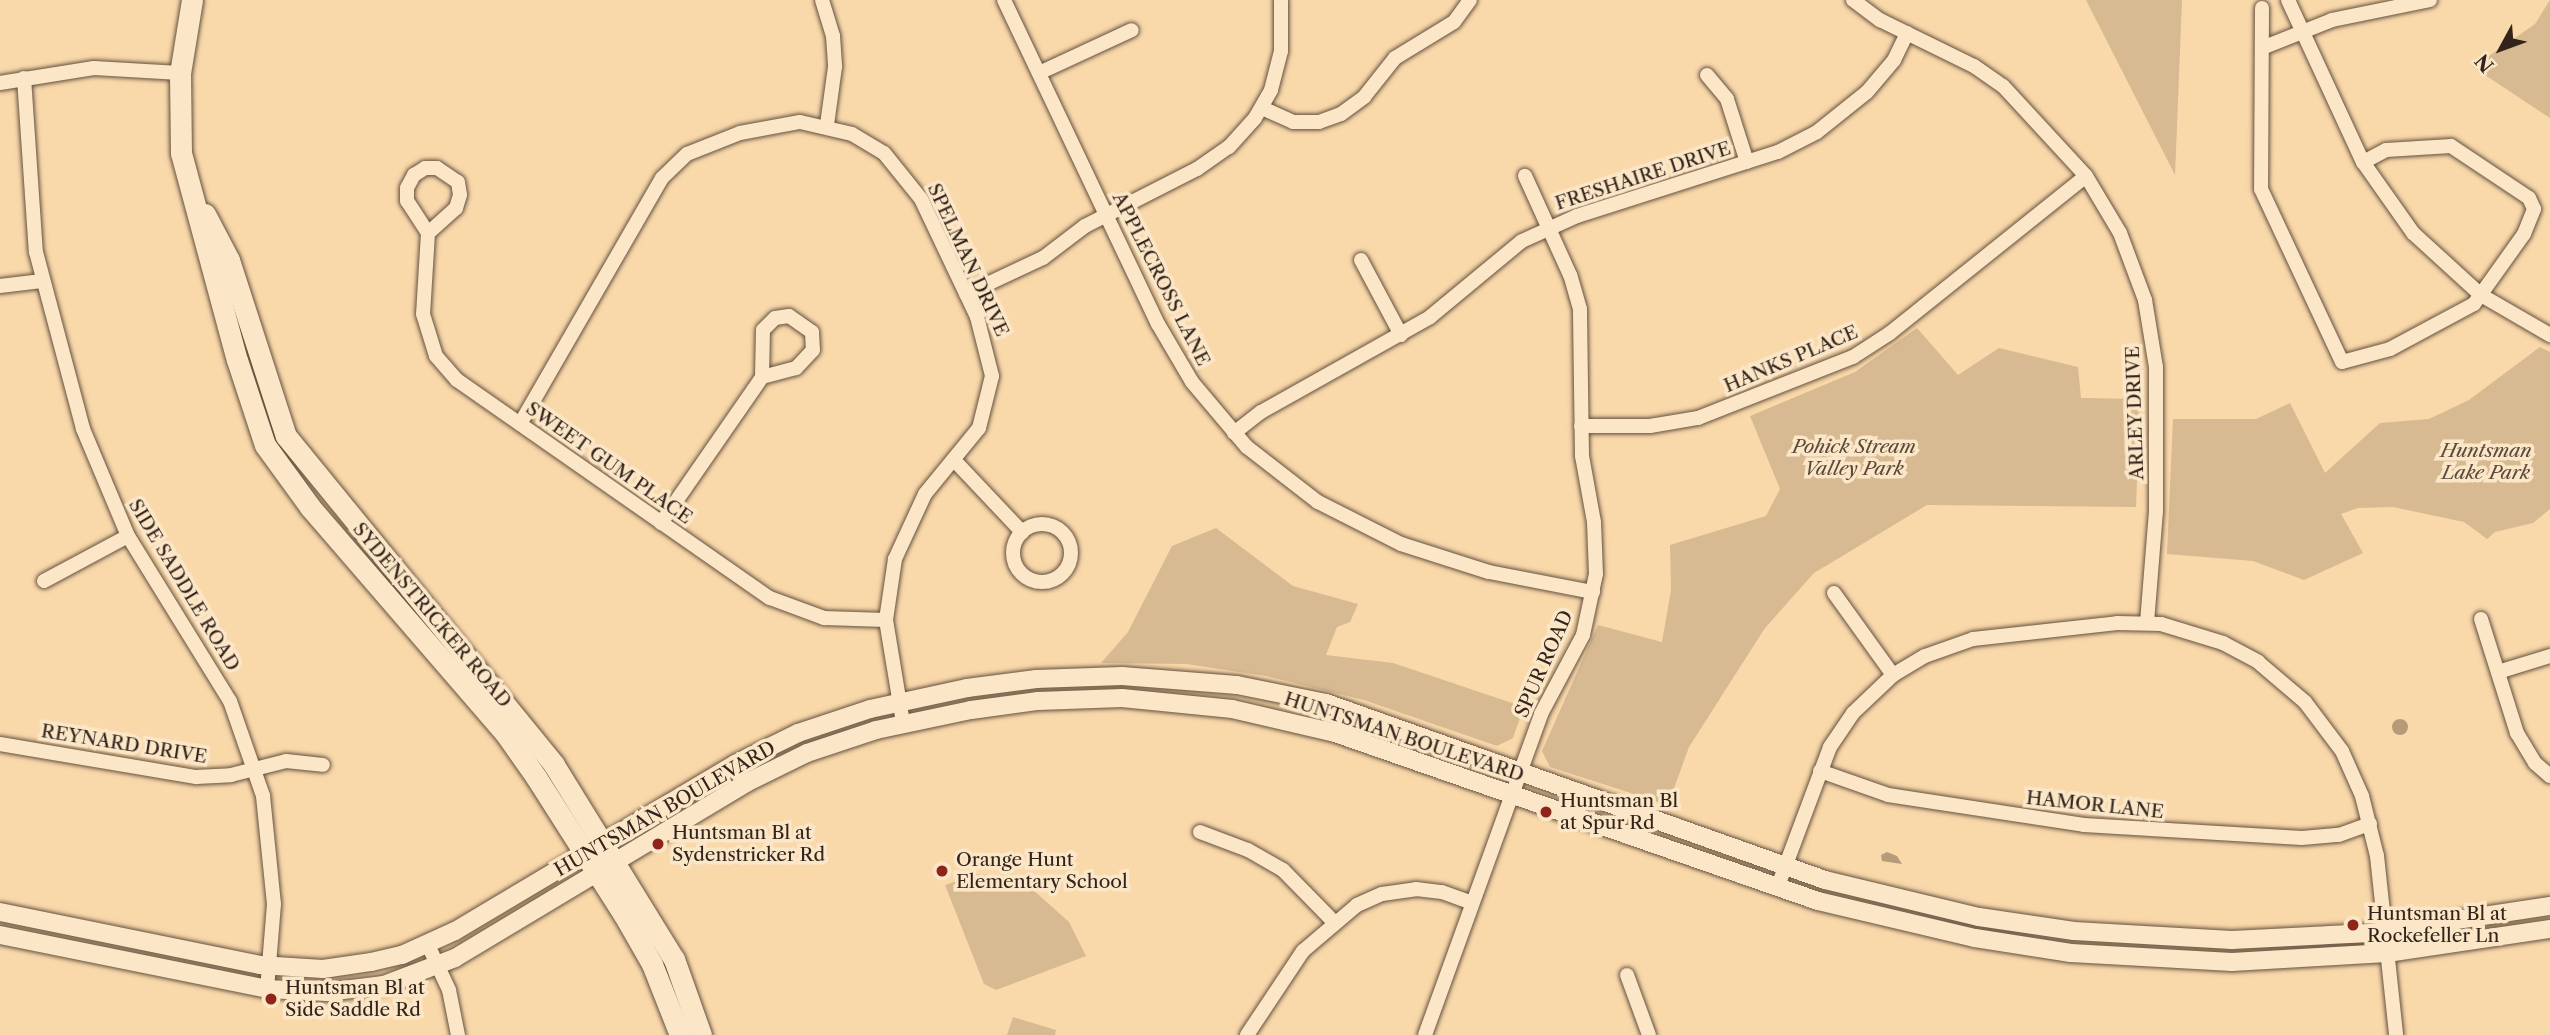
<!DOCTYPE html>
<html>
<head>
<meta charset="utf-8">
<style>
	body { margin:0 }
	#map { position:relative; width:2550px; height:1035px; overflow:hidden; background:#f9d8aa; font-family:"Libre Caslon Text",serif }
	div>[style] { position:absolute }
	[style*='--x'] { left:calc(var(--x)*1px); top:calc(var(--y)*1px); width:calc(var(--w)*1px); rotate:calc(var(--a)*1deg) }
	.green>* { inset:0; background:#d7b992 }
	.water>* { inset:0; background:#b59b79 }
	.round { border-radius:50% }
	.roads { filter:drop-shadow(0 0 2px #64513f) drop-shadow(0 0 2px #64513f) }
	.minor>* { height:14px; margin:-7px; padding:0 7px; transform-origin:7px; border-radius:7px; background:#fbe6c8 }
	.minor>.ring { margin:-7px; padding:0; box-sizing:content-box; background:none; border:14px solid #fbe6c8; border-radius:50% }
	.tertiary>* { height:18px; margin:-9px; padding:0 9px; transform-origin:9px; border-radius:9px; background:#fbe6c8 }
	.secondary>* { height:21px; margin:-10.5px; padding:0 10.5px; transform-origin:10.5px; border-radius:10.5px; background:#fbe6c8 }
	.dots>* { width:19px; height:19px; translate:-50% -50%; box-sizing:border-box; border:4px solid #fbe6c8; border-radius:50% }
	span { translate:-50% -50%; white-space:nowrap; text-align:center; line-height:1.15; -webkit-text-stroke:7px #fbe6c8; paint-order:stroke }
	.street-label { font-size:19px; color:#32241b }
	.park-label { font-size:19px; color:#5b4939; font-style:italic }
	.poi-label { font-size:19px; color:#32241b }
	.left { translate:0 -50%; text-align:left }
	.north { position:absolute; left:2466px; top:14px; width:70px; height:70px; -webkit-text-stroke:5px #fbe6c8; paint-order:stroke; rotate:229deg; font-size:19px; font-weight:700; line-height:28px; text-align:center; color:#32241b }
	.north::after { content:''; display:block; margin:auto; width:24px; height:32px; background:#32241b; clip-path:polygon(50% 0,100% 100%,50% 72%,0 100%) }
</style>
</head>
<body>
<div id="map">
	<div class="green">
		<div style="clip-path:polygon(2086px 0,2182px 0,2175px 175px)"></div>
		<div style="clip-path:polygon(2550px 0,2550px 118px,2473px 67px,2535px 24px)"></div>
		<div style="clip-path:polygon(1917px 328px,1958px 375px,1999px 348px,2078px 367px,2081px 398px,2140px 399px,2136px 507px,1927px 505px,1814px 573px,1765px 628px,1689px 747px,1668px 805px,1550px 767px,1542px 751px,1598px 625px,1662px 642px,1671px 590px,1670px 545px,1766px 516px,1780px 489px,1750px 416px,1855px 372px)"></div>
		<div style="clip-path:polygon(2540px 347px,2550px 352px,2550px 509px,2533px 523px,2495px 532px,2487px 539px,2464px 522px,2393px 507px,2358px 508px,2341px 514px,2363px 553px,2304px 580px,2253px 561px,2167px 554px,2173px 419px,2256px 419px,2290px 403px,2325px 473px,2380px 423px,2429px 419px,2469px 400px)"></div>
		<div style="clip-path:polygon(1216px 528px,1293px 586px,1358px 604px,1350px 622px,1337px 627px,1326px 655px,1393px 663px,1524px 707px,1513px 738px,1497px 746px,1364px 700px,1266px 676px,1186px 664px,1101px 663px,1128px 632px,1172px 546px)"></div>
		<div style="clip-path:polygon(978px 874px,1009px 877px,1032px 889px,1069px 922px,1086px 956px,996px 990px,984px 984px,945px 885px)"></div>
		<div style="clip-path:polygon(1013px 1017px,1056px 1030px,1055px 1035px,1007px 1035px)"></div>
	</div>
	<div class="water">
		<div class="round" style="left:2392px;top:719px;width:16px;height:16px"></div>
		<div style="clip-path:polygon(1887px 852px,1897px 856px,1902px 864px,1882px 861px,1881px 855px)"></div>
	</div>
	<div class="roads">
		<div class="minor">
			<div style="--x:822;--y:0;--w:38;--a:73"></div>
			<div style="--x:833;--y:36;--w:31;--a:86"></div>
			<div style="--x:835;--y:67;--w:59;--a:97.9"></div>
			<div style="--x:1004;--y:0;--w:359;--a:64.6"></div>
			<div style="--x:1158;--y:324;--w:67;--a:59.6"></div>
			<div style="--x:1192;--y:382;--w:85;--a:49.8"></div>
			<div style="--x:1247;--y:447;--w:90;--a:37.8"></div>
			<div style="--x:1318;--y:502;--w:93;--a:26.8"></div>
			<div style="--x:1401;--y:544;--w:92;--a:17.7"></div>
			<div style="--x:1489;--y:572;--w:106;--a:10.9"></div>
			<div style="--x:1853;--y:0;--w:34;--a:37"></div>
			<div style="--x:1880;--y:20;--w:105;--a:26.1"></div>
			<div style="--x:1974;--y:66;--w:35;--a:35"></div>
			<div style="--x:2003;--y:86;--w:122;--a:47.3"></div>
			<div style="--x:2086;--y:176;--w:66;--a:59.2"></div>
			<div style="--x:2120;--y:233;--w:72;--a:69.5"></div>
			<div style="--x:2145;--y:300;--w:68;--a:80.7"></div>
			<div style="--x:2156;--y:367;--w:144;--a:90"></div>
			<div style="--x:2156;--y:511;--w:112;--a:94.6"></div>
			<div style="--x:2288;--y:0;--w:179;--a:65.2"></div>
			<div style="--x:2363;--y:162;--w:87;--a:54.8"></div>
			<div style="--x:2413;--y:233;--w:92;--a:42.4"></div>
			<div style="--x:2481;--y:295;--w:80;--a:30.1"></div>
			<div style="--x:2262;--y:8;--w:181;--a:90.3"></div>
			<div style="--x:2261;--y:189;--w:191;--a:64.9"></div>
			<div style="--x:2342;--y:362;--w:50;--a:-15.2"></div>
			<div style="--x:2390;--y:349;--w:95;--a:-28.2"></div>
			<div style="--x:2474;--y:304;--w:86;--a:-54.5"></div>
			<div style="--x:2524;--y:234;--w:27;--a:-68"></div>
			<div style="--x:2534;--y:209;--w:12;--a:-114"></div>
			<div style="--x:2529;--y:198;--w:94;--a:-146.3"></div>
			<div style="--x:2451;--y:146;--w:65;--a:176.5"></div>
			<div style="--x:2386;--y:150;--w:26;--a:152"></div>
			<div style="--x:2262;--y:48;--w:75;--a:-21.8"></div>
			<div style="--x:2332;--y:20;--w:100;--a:-11.5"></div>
			<div style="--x:1039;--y:73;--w:102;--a:-24.8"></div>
			<div style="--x:1707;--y:75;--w:31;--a:50"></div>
			<div style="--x:1727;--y:99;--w:66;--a:72.4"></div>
			<div style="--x:24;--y:78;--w:174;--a:86.1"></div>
			<div style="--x:36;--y:252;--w:183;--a:75.1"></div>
			<div style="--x:83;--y:429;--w:116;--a:67.2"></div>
			<div style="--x:128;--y:536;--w:194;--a:58.3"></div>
			<div style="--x:230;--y:701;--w:101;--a:70.8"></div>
			<div style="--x:263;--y:796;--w:109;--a:84.2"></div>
			<div style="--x:274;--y:904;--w:85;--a:94.7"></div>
			<div style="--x:0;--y:83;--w:95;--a:-9.1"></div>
			<div style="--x:94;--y:68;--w:86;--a:3.3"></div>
			<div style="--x:1262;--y:108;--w:34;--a:24"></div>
			<div style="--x:1293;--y:122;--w:26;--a:0"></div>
			<div style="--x:1319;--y:122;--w:23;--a:-20"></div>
			<div style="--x:1341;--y:114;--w:29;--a:-36"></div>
			<div style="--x:1364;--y:97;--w:50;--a:-51.5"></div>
			<div style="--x:1395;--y:58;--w:69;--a:-31.4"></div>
			<div style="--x:1454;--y:22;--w:27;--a:-54"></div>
			<div style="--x:428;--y:233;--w:38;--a:-123"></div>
			<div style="--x:407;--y:201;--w:13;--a:-90"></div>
			<div style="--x:407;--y:188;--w:15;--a:-62"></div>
			<div style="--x:414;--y:175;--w:13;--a:-32"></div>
			<div style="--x:425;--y:168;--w:12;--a:0"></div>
			<div style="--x:437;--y:168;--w:25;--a:34"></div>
			<div style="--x:458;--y:182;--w:13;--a:81"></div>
			<div style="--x:460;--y:195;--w:14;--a:107"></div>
			<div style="--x:456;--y:208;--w:38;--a:138"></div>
			<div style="--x:428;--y:233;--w:81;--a:93.5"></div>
			<div style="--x:423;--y:314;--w:44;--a:72.8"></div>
			<div style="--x:436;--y:356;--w:32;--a:49"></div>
			<div style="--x:457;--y:380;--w:381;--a:34.9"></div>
			<div style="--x:770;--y:598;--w:58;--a:20.3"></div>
			<div style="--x:824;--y:618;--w:62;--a:1.8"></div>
			<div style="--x:1361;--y:260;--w:85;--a:61.9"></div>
			<div style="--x:0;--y:286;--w:42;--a:-6.8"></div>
			<div style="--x:966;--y:294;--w:85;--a:-25.1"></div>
			<div style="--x:1043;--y:258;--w:53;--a:-37.3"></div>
			<div style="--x:1085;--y:226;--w:126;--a:-27"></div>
			<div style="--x:1197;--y:169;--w:39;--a:-35"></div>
			<div style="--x:1229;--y:147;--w:39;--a:-48"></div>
			<div style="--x:1255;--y:118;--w:32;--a:-60"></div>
			<div style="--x:1271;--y:90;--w:40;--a:-75.6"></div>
			<div style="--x:1281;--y:51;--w:51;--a:-90"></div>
			<div style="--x:789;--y:316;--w:28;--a:35"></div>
			<div style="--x:812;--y:332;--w:18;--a:87"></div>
			<div style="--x:813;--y:350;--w:25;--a:133"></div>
			<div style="--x:796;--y:368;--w:35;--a:165"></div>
			<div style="--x:762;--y:377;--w:47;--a:-88.8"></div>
			<div style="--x:763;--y:330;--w:17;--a:-45"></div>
			<div style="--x:775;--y:318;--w:14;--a:-8"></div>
			<div style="--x:520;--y:424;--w:284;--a:-60"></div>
			<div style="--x:662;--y:178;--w:35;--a:-44"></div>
			<div style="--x:687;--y:154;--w:57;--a:-21.6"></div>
			<div style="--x:740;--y:133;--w:61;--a:-10.4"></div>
			<div style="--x:800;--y:122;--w:53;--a:13"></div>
			<div style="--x:852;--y:134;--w:37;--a:31"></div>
			<div style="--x:884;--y:153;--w:59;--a:51.2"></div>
			<div style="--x:921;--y:199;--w:131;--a:64.6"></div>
			<div style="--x:977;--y:317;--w:61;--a:75.7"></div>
			<div style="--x:992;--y:376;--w:54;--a:104"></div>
			<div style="--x:979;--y:428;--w:85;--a:129.3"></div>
			<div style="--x:925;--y:494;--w:72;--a:114.8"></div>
			<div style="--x:895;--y:559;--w:62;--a:98.4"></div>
			<div style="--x:886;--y:620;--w:104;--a:80.6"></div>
			<div style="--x:1581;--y:426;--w:69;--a:0"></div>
			<div style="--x:1650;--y:426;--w:49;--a:-9.5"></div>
			<div style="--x:1698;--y:418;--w:167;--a:-21.5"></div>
			<div style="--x:1853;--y:357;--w:44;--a:-33"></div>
			<div style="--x:1890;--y:333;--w:251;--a:-38.7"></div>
			<div style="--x:1234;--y:433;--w:34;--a:-38"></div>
			<div style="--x:1261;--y:412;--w:194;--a:-29.3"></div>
			<div style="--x:1430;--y:317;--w:119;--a:-39.6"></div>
			<div style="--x:1522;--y:241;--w:60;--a:-24.4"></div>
			<div style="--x:1577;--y:216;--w:211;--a:-17.7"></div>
			<div style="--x:1778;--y:152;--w:44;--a:-27.1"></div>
			<div style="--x:1817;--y:132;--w:64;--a:-38.7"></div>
			<div style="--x:1867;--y:92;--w:42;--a:-49.8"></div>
			<div style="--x:1894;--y:60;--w:30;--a:-64"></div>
			<div style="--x:955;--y:461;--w:98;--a:46.7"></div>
			<div style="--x:661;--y:523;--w:178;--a:-55.3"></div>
			<div class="ring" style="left:1013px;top:524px;width:44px;height:44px"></div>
			<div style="--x:44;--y:581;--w:95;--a:-28.2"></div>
			<div style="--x:1834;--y:593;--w:101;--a:54.3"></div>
			<div style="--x:2481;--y:619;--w:120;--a:72.5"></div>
			<div style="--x:2517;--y:733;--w:35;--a:59"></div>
			<div style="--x:2535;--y:763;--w:20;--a:41"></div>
			<div style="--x:2498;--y:672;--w:54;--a:-17.1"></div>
			<div style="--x:0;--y:744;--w:199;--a:9.6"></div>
			<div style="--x:196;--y:777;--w:35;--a:-3"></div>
			<div style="--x:231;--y:775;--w:57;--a:-14.3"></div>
			<div style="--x:286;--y:761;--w:37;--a:6"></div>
			<div style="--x:1820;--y:771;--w:72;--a:19.4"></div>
			<div style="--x:1888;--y:795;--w:198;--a:8.7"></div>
			<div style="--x:2084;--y:825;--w:218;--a:3.4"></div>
			<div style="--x:2302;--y:838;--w:37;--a:-5"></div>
			<div style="--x:2339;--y:835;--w:33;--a:-20"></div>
			<div style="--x:1200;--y:832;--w:51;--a:20.6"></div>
			<div style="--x:1248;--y:850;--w:40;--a:29.7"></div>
			<div style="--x:1283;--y:870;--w:71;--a:45.6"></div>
			<div style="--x:1778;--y:886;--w:148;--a:-69.5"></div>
			<div style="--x:1830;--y:747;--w:41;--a:-55.9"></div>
			<div style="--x:1853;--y:713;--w:55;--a:-43.5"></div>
			<div style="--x:1893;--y:675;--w:37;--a:-31"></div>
			<div style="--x:1925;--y:656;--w:51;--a:-19.5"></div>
			<div style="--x:1973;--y:639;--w:145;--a:-6.3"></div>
			<div style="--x:2117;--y:623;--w:44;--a:1.3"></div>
			<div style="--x:2161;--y:624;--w:65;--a:17"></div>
			<div style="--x:2223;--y:643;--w:40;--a:28"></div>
			<div style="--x:2258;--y:662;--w:62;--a:40.4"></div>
			<div style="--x:2305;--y:702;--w:61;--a:52.9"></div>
			<div style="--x:2342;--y:751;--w:49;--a:66"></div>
			<div style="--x:2362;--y:796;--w:62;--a:76"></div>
			<div style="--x:2377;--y:856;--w:180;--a:83.9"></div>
			<div style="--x:428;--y:945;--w:50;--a:65"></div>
			<div style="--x:449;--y:990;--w:46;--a:78.7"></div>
			<div style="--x:1627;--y:975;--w:64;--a:69.9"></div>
			<div style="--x:1247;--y:1035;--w:101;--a:-56.3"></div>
			<div style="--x:1303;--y:951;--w:71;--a:-40.4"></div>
			<div style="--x:1357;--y:905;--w:27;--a:-24"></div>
			<div style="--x:1382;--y:894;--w:34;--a:-8"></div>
			<div style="--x:1416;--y:889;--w:26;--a:7"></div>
			<div style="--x:1442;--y:892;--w:32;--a:20"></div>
			<div style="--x:1425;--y:1035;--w:341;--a:-70.1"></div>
			<div style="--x:1541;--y:714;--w:89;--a:-62"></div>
			<div style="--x:1583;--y:635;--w:62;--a:-78"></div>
			<div style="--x:1596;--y:574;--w:52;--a:-92.2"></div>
			<div style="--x:1594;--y:522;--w:67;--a:-100.3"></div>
			<div style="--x:1582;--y:456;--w:147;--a:-90.8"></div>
			<div style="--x:1580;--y:309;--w:35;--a:-106"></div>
			<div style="--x:1570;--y:275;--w:109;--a:-114.4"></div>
		</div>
		<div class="tertiary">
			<div style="--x:0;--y:912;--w:265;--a:11.5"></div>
			<div style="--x:260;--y:965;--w:63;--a:3.6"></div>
			<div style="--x:323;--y:969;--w:49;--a:-8.3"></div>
			<div style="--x:371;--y:962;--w:32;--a:-13"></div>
			<div style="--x:402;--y:955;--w:58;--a:-24.4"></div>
			<div style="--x:455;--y:931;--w:326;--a:-30.8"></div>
			<div style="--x:735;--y:764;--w:70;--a:-26.2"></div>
			<div style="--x:798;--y:733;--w:76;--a:-18.4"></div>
			<div style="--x:870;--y:709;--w:99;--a:-12.2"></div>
			<div style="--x:967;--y:688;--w:70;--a:-7.4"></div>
			<div style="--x:1036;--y:679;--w:86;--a:-2"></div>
			<div style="--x:1122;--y:676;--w:115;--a:4.5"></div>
			<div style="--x:1237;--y:685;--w:91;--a:11.4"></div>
			<div style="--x:1326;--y:703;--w:529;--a:19.53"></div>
			<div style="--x:1825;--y:880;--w:158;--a:13.5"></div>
			<div style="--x:1979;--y:917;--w:96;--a:8.4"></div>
			<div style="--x:2074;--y:931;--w:158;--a:3.3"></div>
			<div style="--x:2232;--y:940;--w:139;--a:-2.9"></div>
			<div style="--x:2371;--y:933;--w:181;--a:-8.6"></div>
			<div style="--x:0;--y:935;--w:272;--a:11.4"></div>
			<div style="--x:267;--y:989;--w:60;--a:2.9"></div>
			<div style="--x:327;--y:992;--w:57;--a:-7"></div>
			<div style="--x:384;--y:985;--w:76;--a:-20.8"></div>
			<div style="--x:455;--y:958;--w:340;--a:-31"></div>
			<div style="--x:746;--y:783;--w:68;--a:-26.2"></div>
			<div style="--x:807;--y:753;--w:73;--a:-18.4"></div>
			<div style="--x:876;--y:730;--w:97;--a:-11.9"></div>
			<div style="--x:971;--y:710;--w:68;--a:-7.7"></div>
			<div style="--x:1038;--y:701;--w:84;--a:-2"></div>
			<div style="--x:1122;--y:698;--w:111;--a:5.7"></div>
			<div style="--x:1232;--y:709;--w:106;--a:13.1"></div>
			<div style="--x:1335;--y:733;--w:511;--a:19.18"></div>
			<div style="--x:1818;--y:901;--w:161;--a:13.3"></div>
			<div style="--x:1975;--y:938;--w:97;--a:8.9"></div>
			<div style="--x:2071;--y:953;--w:161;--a:3.2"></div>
			<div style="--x:2232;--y:962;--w:155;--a:-3.3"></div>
			<div style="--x:2387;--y:953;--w:165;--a:-8.4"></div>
		</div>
		<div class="secondary">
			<div style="--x:192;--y:0;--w:74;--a:99.3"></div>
			<div style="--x:180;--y:73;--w:80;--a:89.3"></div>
			<div style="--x:181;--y:153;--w:214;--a:74.9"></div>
			<div style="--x:237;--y:360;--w:89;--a:71.8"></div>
			<div style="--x:265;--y:445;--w:77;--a:54"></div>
			<div style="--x:310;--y:507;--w:298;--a:49.2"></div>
			<div style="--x:505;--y:733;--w:54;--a:54.8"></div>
			<div style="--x:536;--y:777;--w:164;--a:57.5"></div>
			<div style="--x:624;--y:915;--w:56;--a:60.3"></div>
			<div style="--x:652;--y:964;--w:76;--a:68.5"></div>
			<div style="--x:205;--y:214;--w:52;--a:62.4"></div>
			<div style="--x:229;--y:260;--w:185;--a:72.1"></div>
			<div style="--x:286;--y:436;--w:424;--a:50.8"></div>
			<div style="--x:554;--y:765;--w:228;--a:58.3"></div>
			<div style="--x:674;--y:959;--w:81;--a:70.4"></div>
		</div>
	</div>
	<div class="dots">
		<div style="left:1546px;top:812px;background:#8f2418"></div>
		<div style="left:658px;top:844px;background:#8f2418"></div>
		<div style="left:942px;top:871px;background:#8f2418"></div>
		<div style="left:2353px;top:925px;background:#8f2418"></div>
		<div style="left:271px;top:999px;background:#8f2418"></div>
	</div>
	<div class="street-label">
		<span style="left:1643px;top:176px;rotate:-18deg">FRESHAIRE DRIVE</span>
		<span style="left:968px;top:260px;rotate:65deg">SPELMAN DRIVE</span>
		<span style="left:1161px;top:279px;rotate:63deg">APPLECROSS LANE</span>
		<span style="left:1791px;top:359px;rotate:-23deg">HANKS PLACE</span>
		<span style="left:2135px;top:413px;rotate:-92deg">ARLEY DRIVE</span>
		<span style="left:609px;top:463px;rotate:35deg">SWEET GUM PLACE</span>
		<span style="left:184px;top:585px;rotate:59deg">SIDE SADDLE ROAD</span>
		<span style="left:432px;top:615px;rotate:50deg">SYDENSTRICKER ROAD</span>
		<span style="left:1544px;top:664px;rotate:-66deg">SPUR ROAD</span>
		<span style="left:1404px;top:737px;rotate:18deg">HUNTSMAN BOULEVARD</span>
		<span style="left:124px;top:744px;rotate:9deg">REYNARD DRIVE</span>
		<span style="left:2095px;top:805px;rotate:6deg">HAMOR LANE</span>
		<span style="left:665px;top:809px;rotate:-30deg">HUNTSMAN BOULEVARD</span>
	</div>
	<div class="park-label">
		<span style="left:1854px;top:458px">Pohick Stream<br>Valley Park</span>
		<span style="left:2486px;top:462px">Huntsman<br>Lake Park</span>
	</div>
	<div class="poi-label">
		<span class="left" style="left:1560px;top:812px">Huntsman Bl<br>at Spur Rd</span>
		<span class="left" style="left:672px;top:844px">Huntsman Bl at<br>Sydenstricker Rd</span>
		<span class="left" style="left:956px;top:871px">Orange Hunt<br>Elementary School</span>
		<span class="left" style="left:2367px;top:925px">Huntsman Bl at<br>Rockefeller Ln</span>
		<span class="left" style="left:285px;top:999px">Huntsman Bl at<br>Side Saddle Rd</span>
	</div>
	<div class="north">N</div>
</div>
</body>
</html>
